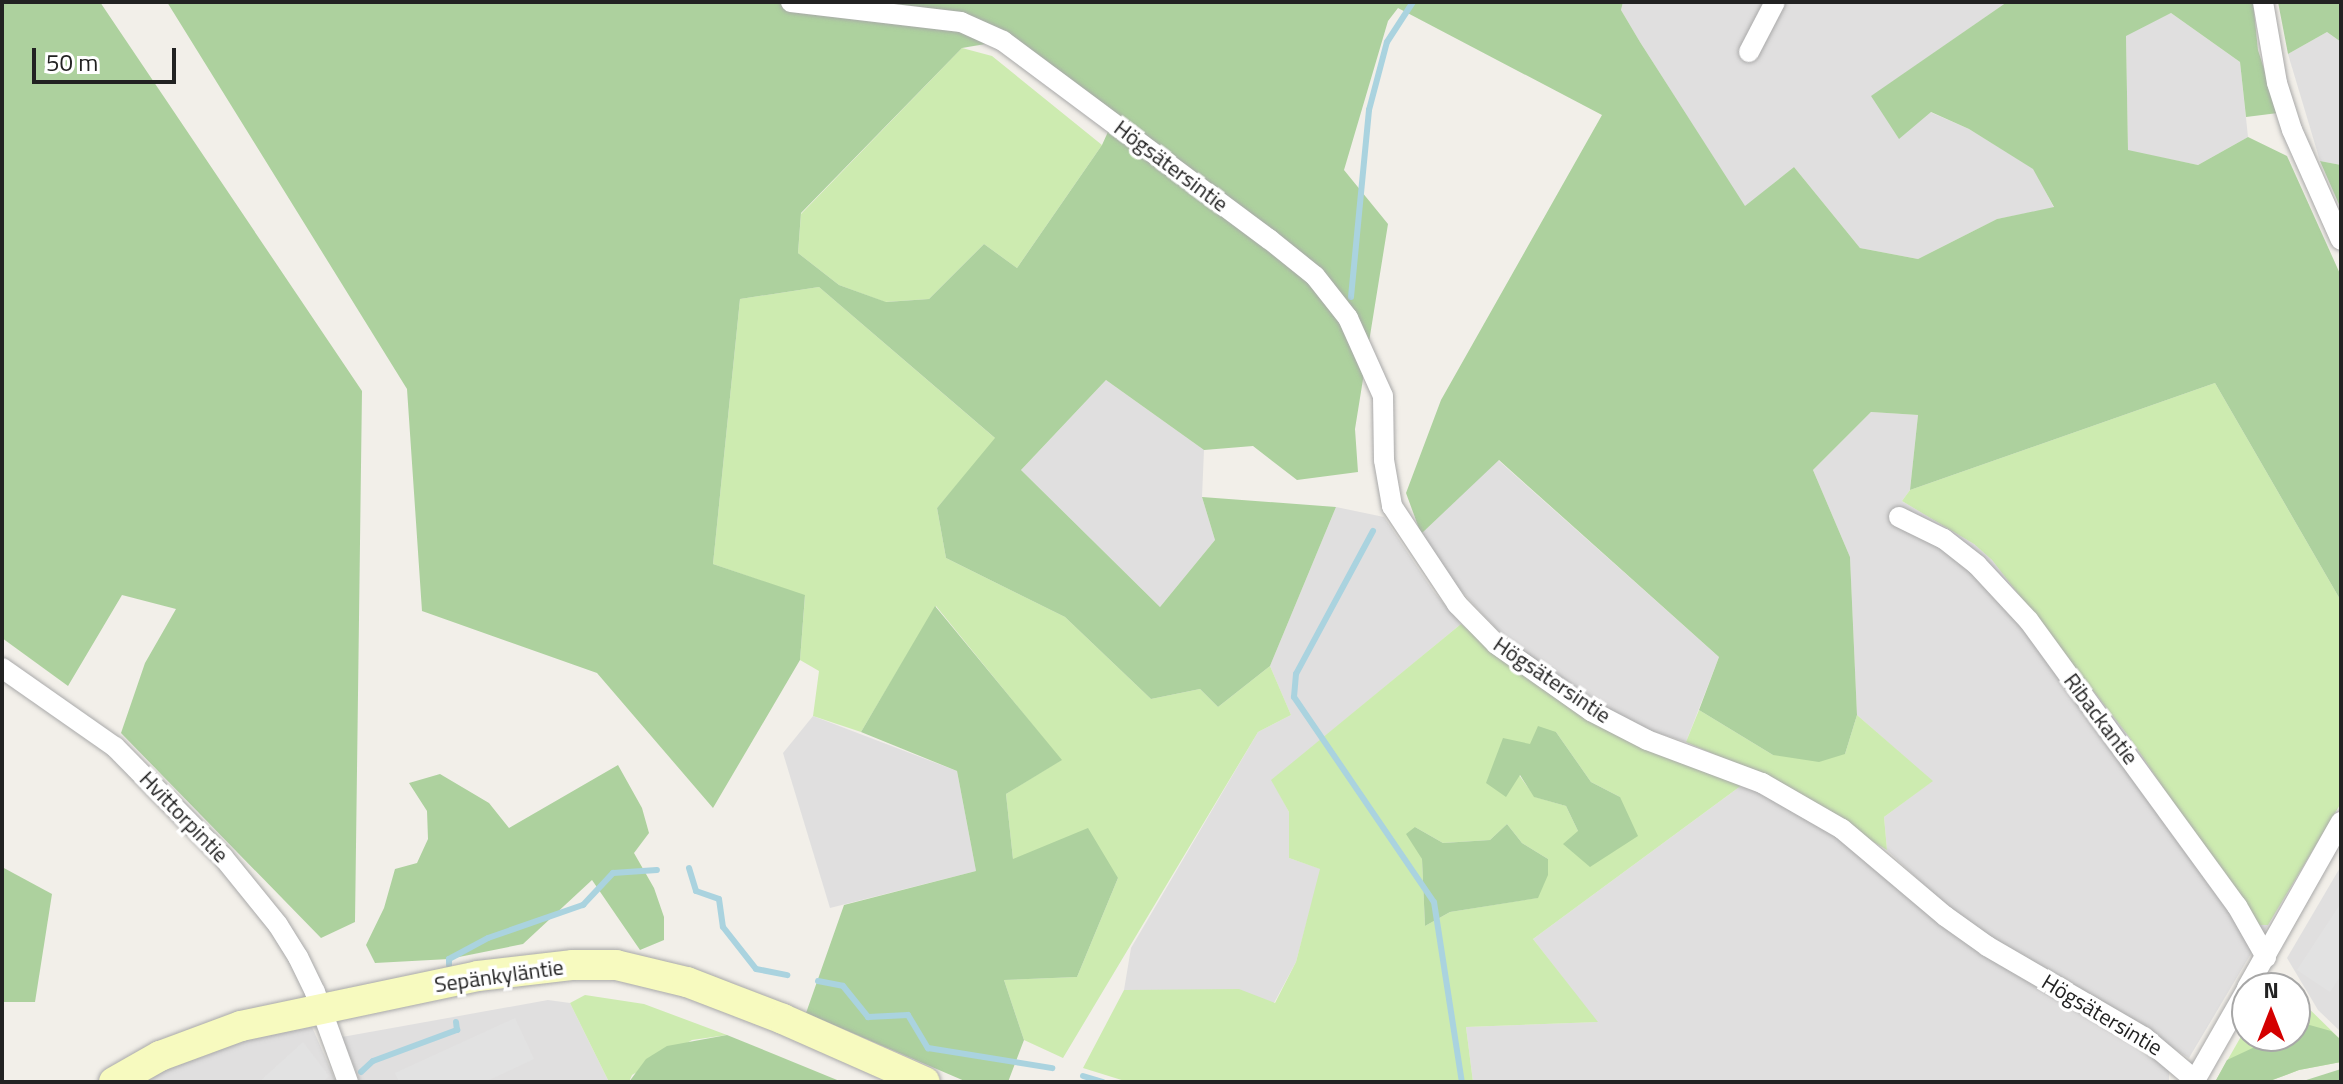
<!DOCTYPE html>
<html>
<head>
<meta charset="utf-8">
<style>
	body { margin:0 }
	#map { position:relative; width:2343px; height:1084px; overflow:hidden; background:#f2efe9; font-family:"Titillium Web",sans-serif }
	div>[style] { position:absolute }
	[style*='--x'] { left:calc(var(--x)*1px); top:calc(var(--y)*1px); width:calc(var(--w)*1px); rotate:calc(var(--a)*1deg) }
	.residential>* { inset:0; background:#e0dfdf }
	.grass>* { inset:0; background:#cdebb0 }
	.forest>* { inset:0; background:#add19e }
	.parking>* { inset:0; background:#e2e2e2 }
	.stream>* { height:6px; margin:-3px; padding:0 3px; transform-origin:3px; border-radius:3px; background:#aad3df }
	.roads { filter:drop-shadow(0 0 2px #a9a9a9) drop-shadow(0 0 2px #a9a9a9) }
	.street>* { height:20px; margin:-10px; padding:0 10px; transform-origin:10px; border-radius:10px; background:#fff }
	.secondary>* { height:30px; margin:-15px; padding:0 15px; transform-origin:15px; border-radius:15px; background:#f7fabf }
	span { translate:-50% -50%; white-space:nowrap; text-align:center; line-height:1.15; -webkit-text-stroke:7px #fff; paint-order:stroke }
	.street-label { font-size:22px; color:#222 }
	.frame { position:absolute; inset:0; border:4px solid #222; pointer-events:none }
	.north { position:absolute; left:2231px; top:972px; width:80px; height:80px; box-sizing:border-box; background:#fff; border:2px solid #a7a7a7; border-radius:50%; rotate:0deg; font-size:22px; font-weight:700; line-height:32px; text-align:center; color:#222 }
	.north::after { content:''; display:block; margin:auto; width:28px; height:36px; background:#d40000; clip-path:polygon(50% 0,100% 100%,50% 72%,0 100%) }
	.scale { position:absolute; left:32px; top:48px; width:144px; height:36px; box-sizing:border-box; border:4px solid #222; border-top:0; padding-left:10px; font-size:24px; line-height:28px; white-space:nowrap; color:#222; -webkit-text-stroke:6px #fff; paint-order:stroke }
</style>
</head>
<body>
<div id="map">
	<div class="residential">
		<div style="clip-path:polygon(1623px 2px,2007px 2px,1872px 96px,1930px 112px,1969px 129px,2034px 169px,2054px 208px,1997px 219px,1918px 259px,1860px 248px,1794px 167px,1745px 207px,1640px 42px,1621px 10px)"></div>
		<div style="clip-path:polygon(2171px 13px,2240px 62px,2248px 137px,2198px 165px,2128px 151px,2126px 35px)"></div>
		<div style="clip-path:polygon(2327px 32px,2341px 42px,2341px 165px,2320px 161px,2288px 54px)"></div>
		<div style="clip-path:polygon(1106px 380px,1204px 450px,1202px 497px,1215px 540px,1160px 607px,1021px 470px)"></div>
		<div style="clip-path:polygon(1871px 412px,1918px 415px,1910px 490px,1902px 501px,1974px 544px,1992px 560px,2130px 738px,2255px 925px,2268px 925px,2189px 1058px,1958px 917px,1887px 850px,1884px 817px,1932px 781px,1857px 715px,1850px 557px,1813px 470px)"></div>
		<div style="clip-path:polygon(1498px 460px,1719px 657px,1686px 742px,1639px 727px,1594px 705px,1509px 642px,1450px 579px,1421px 534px)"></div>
		<div style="clip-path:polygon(1336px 507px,1384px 517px,1433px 591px,1461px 624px,1272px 780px,1289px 812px,1289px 858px,1321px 869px,1296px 962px,1274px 1003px,1124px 990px,1131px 948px,1258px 732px,1291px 715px,1270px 666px)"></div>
		<div style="clip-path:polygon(813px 716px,957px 771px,976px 871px,830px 908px,783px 753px)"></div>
		<div style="clip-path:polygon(1746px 782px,1842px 839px,1971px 946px,2169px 1069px,2169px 1082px,1473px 1082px,1466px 1027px,1597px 1022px,1533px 939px)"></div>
		<div style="clip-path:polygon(2341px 866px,2341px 1032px,2318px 1010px,2287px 958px)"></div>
		<div style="clip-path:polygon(548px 1000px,570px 1003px,609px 1082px,360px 1082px,342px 1037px)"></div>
		<div style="clip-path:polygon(312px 1027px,336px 1082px,138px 1082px,165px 1066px,246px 1038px)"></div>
	</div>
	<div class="grass">
		<div style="clip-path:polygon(962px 48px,992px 56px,1102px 145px,1017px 268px,984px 244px,929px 299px,885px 302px,839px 285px,798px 253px,801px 214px)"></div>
		<div style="clip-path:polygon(819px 287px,996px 439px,937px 508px,946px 558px,1065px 617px,1151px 699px,1200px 689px,1218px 707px,1270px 666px,1291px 715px,1258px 732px,1063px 1058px,1024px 1040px,1004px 980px,1077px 977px,1118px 878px,1013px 859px,1006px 794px,1061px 760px,936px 606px,861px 732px,813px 716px,819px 671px,800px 660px,805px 596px,713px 564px,740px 299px)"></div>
		<div style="clip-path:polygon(2215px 383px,2341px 601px,2341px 803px,2268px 925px,2255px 925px,2130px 738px,1992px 560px,1974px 544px,1902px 501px,1910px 490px)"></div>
		<div style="clip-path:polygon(evenodd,1461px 624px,1506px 661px,1746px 782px,1533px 939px,1598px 1022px,1466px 1027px,1473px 1082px,1128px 1082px,1083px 1068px,1124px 990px,1239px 989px,1275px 1003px,1296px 962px,1320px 869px,1289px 858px,1289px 812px,1271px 780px,1461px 624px,1556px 732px,1591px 782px,1620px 797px,1578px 831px,1566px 806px,1535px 797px,1519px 775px,1556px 732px,1461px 624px,1507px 824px,1522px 843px,1548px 859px,1537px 898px,1450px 912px,1425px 926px,1422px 859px,1415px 827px,1443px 843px,1490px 840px,1507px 824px)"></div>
		<div style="clip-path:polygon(1699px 710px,1773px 755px,1845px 754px,1857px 715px,1933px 781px,1884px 817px,1887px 850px,1764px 776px,1686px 742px)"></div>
		<div style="clip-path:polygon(585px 995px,644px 1004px,727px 1035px,692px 1040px,632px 1075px,629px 1082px,609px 1082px,570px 1003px)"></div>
		<div style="clip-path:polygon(2295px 995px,2341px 1040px,2341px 1062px,2299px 1070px,2267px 1082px,2215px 1082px,2247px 1026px,2247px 1036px,2295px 1036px)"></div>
	</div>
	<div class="forest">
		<div style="clip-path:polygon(2px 2px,100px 2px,362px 391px,355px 922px,321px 938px,121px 733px,145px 663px,176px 609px,122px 595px,68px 686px,2px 638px)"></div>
		<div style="clip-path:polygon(evenodd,167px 2px,1623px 2px,1621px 10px,1640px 42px,1745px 206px,1794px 167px,1860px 248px,1918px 259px,1997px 219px,2054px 207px,2033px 169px,1969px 129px,1931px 112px,1899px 139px,1871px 96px,2007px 2px,2253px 2px,2258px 50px,2278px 113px,2246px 117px,2240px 62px,2171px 13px,2126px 36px,2128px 150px,2198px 165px,2248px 137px,2287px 156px,2341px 276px,2341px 601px,2215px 383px,1910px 490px,1918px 415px,1871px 412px,1813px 470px,1850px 557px,1857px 715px,1845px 754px,1819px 762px,1773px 755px,1699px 710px,1719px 657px,1499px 460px,1421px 534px,1406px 493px,1441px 400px,1602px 115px,1398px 8px,1388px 21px,1344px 170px,1388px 224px,1355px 429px,1358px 472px,1297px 480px,1253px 446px,1204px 450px,1106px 380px,1021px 470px,1160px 607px,1215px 540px,1202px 497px,1336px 507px,1270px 666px,1218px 707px,1200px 689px,1151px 699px,1065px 617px,946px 558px,937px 508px,995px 438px,819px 287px,740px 299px,713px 564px,805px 595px,800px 660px,713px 808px,597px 673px,422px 611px,407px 389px,167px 2px,1003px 41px,1112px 123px,1102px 145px,1017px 268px,984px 244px,929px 299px,886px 302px,839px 285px,798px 253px,801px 213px,962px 48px,1003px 41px)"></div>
		<div style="clip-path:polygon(2278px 2px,2341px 2px,2341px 42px,2327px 32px,2288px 54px)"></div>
		<div style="clip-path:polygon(2320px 161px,2341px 165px,2341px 209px)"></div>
		<div style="clip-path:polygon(935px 606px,1062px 760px,1006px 794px,1013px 859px,1088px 828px,1118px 878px,1077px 977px,1004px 980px,1024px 1040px,1008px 1082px,967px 1082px,806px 1013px,844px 905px,976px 871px,957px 771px,861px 732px)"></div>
		<div style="clip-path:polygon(1538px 726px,1556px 732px,1591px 782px,1620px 797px,1638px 836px,1590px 867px,1563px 844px,1578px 831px,1566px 806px,1534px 797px,1520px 775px,1506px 797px,1486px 783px,1503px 738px,1530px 744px)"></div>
		<div style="clip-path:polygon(618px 765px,642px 808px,649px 833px,634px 853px,654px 888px,664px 917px,664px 940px,640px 950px,592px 880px,523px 944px,449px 959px,375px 963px,366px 945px,384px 908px,395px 869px,417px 863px,428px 839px,427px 811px,409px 783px,440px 774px,489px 803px,509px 828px)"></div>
		<div style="clip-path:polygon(1507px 824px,1522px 843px,1548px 859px,1548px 875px,1538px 898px,1450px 912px,1425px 926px,1422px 859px,1406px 834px,1415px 827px,1443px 843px,1490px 840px)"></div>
		<div style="clip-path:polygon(2px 867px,52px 894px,35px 1002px,2px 1002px)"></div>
		<div style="clip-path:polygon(2306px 1024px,2331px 1031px,2341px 1040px,2341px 1062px,2299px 1070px,2267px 1082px,2215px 1082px,2227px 1060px,2259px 1045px,2266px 1036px,2295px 1036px,2295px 1025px)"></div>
		<div style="clip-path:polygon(727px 1035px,842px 1082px,629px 1082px,646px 1059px,667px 1046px)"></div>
		<div style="clip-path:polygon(2341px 1069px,2341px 1082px,2300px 1082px)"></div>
	</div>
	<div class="parking">
		<div style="clip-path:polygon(2341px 903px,2341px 975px,2330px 992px,2297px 970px)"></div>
		<div style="clip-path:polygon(515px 1018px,534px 1059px,485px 1082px,399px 1082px,395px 1073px)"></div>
		<div style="clip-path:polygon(303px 1042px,329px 1076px,323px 1082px,259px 1082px)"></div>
	</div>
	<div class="stream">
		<div style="--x:1351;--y:297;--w:188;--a:-84.5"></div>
		<div style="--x:1369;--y:110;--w:70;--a:-75.2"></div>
		<div style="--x:1387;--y:42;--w:48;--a:-57"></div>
		<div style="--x:1373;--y:531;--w:162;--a:118.3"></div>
		<div style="--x:1296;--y:674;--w:23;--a:95"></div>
		<div style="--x:1294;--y:697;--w:248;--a:55.7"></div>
		<div style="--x:1434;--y:902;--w:182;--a:81.2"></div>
		<div style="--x:689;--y:868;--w:24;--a:73"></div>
		<div style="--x:696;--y:891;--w:24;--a:19"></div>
		<div style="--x:719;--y:899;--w:28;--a:82"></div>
		<div style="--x:723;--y:927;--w:53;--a:51.8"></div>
		<div style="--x:756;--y:969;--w:32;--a:11"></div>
		<div style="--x:449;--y:965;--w:6;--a:-90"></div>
		<div style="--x:449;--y:959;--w:44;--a:-28.3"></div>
		<div style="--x:488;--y:938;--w:101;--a:-19.2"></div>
		<div style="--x:583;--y:905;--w:44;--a:-46.8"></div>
		<div style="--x:613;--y:873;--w:44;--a:-3.9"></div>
		<div style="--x:818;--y:981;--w:25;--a:11"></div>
		<div style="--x:843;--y:986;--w:40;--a:51"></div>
		<div style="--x:868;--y:1017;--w:40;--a:-2.9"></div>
		<div style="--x:908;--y:1015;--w:39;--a:59"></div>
		<div style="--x:928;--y:1048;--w:126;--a:9.2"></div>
		<div style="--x:361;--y:1072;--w:16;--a:-43"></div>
		<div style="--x:373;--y:1061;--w:90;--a:-20.3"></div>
		<div style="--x:457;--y:1030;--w:8;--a:-97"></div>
		<div style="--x:1083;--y:1076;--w:21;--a:17"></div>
	</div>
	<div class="roads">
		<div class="street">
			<div style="--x:791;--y:2;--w:171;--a:6.7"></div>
			<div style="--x:961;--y:22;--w:46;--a:24.3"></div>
			<div style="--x:1003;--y:41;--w:332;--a:36.7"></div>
			<div style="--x:1269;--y:239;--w:59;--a:38.8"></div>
			<div style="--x:1315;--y:276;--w:53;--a:51.8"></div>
			<div style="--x:1348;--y:318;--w:85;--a:65.8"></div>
			<div style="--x:1383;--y:396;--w:64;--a:89.1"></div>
			<div style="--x:1384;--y:460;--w:47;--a:80.1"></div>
			<div style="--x:1392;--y:506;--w:118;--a:56.4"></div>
			<div style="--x:1457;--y:604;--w:56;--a:45.7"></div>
			<div style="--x:1496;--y:644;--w:116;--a:35.2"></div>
			<div style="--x:1591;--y:711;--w:63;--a:27.4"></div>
			<div style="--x:1647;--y:740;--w:123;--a:20.5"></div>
			<div style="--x:1762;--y:783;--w:92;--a:29.9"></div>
			<div style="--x:1842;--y:829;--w:135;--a:40.2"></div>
			<div style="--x:1945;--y:916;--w:52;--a:35.5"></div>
			<div style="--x:1987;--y:946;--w:181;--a:30.1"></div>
			<div style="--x:2144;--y:1037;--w:67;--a:40.1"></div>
			<div style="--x:2263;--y:2;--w:82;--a:80.2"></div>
			<div style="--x:2277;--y:83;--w:49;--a:72.3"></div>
			<div style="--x:2292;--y:130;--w:120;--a:66"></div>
			<div style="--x:1749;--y:52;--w:56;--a:-62.5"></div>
			<div style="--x:1899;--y:517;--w:50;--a:26.1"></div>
			<div style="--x:1944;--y:539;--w:42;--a:38.2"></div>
			<div style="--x:1977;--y:565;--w:76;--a:47.1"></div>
			<div style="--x:2029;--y:621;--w:353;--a:53.9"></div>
			<div style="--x:2237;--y:906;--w:59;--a:60.4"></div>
			<div style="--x:2;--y:668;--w:138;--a:35"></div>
			<div style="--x:115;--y:747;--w:154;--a:45.5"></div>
			<div style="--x:223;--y:857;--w:87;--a:51"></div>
			<div style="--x:278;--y:925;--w:38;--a:58"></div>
			<div style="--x:298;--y:957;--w:39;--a:64"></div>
			<div style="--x:315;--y:992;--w:96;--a:69.9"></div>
			<div style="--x:2247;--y:988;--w:191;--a:-60.5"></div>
			<div style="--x:2194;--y:1082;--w:107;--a:-60.3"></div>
		</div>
		<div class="secondary">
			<div style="--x:114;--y:1082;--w:53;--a:-29.5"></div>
			<div style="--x:160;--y:1056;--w:86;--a:-20.3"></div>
			<div style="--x:241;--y:1026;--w:242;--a:-11.9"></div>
			<div style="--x:478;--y:976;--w:96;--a:-6.6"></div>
			<div style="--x:573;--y:965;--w:43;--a:0"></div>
			<div style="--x:616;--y:965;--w:73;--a:13.5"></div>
			<div style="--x:687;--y:982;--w:103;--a:21.1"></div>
			<div style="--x:783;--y:1019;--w:155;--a:23.9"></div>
		</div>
	</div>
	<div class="street-label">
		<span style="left:1171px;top:166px;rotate:37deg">Högsätersintie</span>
		<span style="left:1552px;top:680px;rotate:34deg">Högsätersintie</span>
		<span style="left:2101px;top:719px;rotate:53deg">Ribackantie</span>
		<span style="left:184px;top:817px;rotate:46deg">Hvittorpintie</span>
		<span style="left:499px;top:976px;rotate:-8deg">Sepänkyläntie</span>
		<span style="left:2102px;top:1015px;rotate:31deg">Högsätersintie</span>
	</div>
	<div class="frame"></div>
	<div class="north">N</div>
	<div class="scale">50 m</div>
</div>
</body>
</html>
